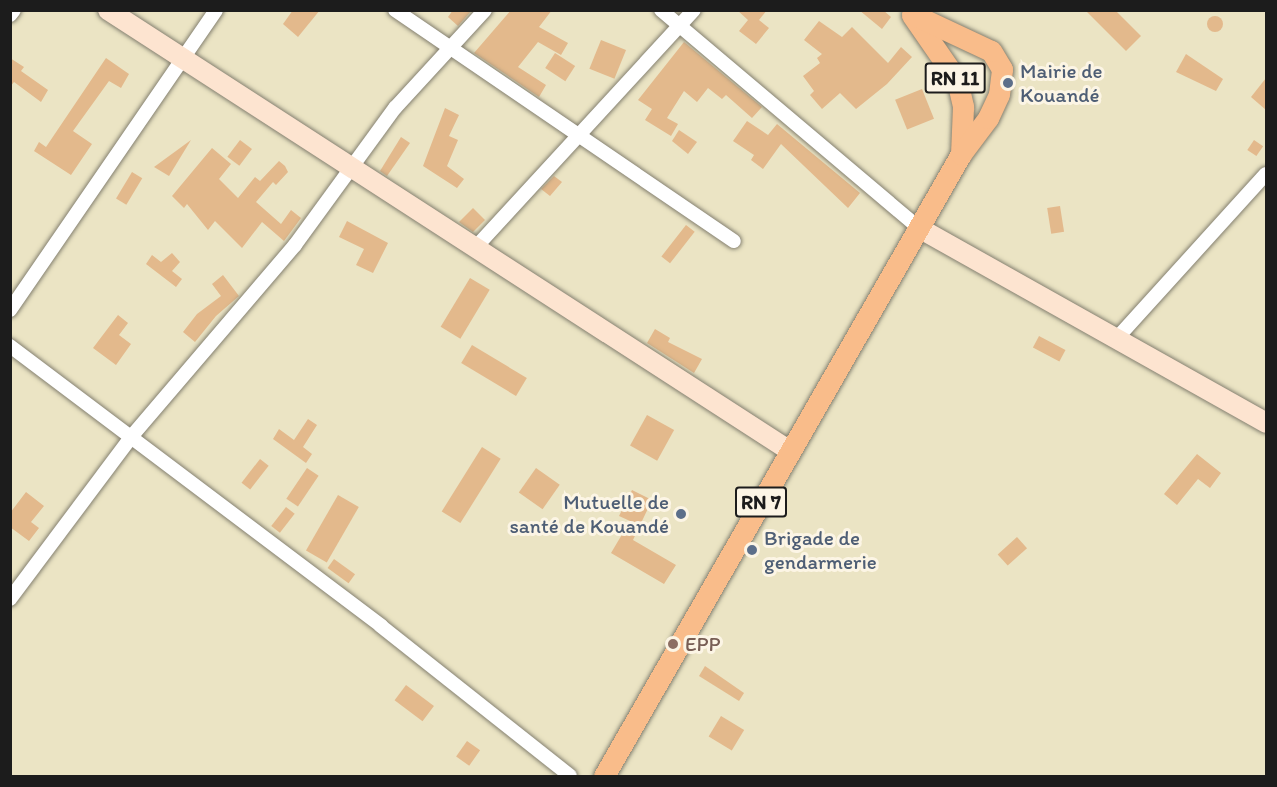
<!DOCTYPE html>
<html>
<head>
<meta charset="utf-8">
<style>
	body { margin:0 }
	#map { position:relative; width:1277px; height:787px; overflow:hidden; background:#ebe4c4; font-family:Itim,sans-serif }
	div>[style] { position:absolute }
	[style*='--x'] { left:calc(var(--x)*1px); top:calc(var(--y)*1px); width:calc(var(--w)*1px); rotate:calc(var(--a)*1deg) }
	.building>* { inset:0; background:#e3b98c; transform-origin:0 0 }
	.round { border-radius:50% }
	.roads { filter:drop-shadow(0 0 2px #848070) drop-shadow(0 0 2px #848070) }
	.street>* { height:14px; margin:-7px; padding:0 7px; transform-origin:7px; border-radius:7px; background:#fff }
	.secondary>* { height:20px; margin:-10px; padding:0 10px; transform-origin:10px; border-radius:10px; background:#fde4d0 }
	.primary>* { height:21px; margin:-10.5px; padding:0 10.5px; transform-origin:10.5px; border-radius:10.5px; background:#f9bc8a }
	.dots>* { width:16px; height:16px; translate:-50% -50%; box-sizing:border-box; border:3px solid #fcf5e5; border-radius:50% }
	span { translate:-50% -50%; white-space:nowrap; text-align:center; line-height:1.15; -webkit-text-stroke:6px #fcf5e5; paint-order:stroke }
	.shield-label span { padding:2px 4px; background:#fcf5e5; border:2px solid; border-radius:4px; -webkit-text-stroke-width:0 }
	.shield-label { font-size:20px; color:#1c1c1c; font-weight:700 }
	.service-label { font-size:21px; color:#4e5e75 }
	.left { translate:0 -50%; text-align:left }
	.right { translate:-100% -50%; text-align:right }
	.education-label { font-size:21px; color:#785e54 }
	.frame { position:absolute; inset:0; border:12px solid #1c1c1c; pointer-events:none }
</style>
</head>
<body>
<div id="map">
	<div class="building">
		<div style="clip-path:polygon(293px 10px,320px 10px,298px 37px,283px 24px)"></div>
		<div style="clip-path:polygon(453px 10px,472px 10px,458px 26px,448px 17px)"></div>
		<div style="clip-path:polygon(511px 10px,552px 10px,539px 27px,568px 43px,561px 55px,538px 42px,518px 67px,546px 85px,539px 97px,474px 53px)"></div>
		<div style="clip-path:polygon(737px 10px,767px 10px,759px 20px,769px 28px,756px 44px,739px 31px,748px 20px)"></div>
		<div style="clip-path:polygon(859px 10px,883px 10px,891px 17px,882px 29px)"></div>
		<div style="clip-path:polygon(1085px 10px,1115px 10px,1141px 36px,1126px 51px)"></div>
		<div class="round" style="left:1207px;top:16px;width:16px;height:16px"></div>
		<div style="clip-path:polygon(819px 21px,842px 37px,852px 27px,888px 63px,901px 47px,912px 57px,887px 84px,856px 109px,840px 93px,822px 109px,810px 95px,814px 91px,803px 76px,820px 63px,817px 58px,822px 54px,804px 40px)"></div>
		<div style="left:601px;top:40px;width:27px;height:31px;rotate:22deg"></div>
		<div style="clip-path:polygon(684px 42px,762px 107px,752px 118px,726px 95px,722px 99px,708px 88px,697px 102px,684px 91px,667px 118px,678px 124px,671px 136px,645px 120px,652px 109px,638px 100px)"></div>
		<div style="left:555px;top:53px;width:24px;height:18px;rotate:33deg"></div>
		<div style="clip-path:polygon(1186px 54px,1223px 79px,1216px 91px,1176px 72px)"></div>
		<div style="clip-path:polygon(10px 58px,24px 67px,21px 71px,48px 90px,41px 102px,14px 82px,10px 87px)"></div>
		<div style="clip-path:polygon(106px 58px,129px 74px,121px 88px,109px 81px,73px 131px,92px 144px,71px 175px,34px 151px,39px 142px,46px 147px)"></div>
		<div style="clip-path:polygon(1266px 78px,1266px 110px,1251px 97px)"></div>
		<div style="left:922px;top:89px;width:32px;height:29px;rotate:68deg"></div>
		<div style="clip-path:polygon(445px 108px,459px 115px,449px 136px,458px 140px,447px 166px,464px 179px,457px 188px,423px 166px)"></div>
		<div style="clip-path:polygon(747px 121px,768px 135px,777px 124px,860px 193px,848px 208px,781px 144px,763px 169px,751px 160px,754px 155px,733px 141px)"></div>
		<div style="clip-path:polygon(679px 130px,697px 142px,688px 154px,672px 141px)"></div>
		<div style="clip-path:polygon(401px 137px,410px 143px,387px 176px,380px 171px)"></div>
		<div style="clip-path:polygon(191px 140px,169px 176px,154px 167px)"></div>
		<div style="left:240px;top:140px;width:15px;height:21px;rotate:37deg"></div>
		<div style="left:1254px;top:140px;width:11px;height:12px;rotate:34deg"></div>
		<div style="clip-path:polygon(212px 148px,231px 164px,219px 179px,238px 198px,255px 177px,260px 181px,279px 161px,285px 166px,288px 172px,276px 185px,273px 182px,256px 202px,281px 224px,291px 210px,301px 218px,284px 241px,262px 222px,242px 248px,215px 221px,208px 230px,187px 204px,184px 208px,172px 196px)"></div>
		<div style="left:132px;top:172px;width:12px;height:31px;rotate:31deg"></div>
		<div style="clip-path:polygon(554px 176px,562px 182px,550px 196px,541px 189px)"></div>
		<div style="left:1060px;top:206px;width:26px;height:13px;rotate:81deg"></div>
		<div style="clip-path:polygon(473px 208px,485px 220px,473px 232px,459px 222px)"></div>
		<div style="clip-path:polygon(347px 221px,388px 243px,373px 273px,356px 265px,364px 249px,339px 237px)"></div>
		<div style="left:686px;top:225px;width:11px;height:40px;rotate:38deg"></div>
		<div style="clip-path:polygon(172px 253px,180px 262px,172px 271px,182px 279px,176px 287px,146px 264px,152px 255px,161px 262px)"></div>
		<div style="clip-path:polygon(223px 275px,239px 296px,216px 316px,195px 342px,183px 332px,197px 314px,221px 296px,212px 284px)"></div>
		<div style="left:470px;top:278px;width:23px;height:57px;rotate:31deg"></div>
		<div style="clip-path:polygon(118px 315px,128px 323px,119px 335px,131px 344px,116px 365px,93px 348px)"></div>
		<div style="clip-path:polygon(655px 329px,670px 338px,668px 342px,702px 359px,694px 373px,647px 343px)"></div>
		<div style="left:1039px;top:336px;width:30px;height:13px;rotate:28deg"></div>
		<div style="left:472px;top:345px;width:64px;height:21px;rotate:31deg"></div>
		<div style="left:647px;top:415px;width:31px;height:35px;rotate:29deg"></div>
		<div style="clip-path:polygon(308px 419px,317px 425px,303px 447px,312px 454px,306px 463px,273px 439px,279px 429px,294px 440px)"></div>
		<div style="left:482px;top:447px;width:22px;height:76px;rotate:32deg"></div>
		<div style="clip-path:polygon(1197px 454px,1221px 473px,1210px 488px,1198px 479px,1177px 505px,1164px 494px)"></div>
		<div style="left:260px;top:459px;width:11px;height:30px;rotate:38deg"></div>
		<div style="left:307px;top:468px;width:14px;height:37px;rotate:34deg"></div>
		<div style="left:536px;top:468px;width:29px;height:30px;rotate:35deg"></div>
		<div style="clip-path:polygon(632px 490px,652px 500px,633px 540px,676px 565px,664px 584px,611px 553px,630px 521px,619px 516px)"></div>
		<div style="clip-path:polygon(26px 492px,44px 506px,31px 522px,39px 528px,29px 541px,10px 527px,10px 513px)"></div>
		<div style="left:338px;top:495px;width:24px;height:64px;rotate:30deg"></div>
		<div style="left:286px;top:507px;width:11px;height:24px;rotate:38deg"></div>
		<div style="left:1017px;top:537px;width:15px;height:26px;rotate:48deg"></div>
		<div style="left:334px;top:559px;width:26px;height:11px;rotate:36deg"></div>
		<div style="clip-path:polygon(705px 666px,744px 693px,739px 701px,699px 676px)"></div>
		<div style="left:406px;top:685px;width:35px;height:19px;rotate:37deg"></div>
		<div style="left:721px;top:716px;width:27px;height:24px;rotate:31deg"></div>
		<div style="left:467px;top:741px;width:16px;height:19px;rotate:35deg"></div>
	</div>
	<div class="roads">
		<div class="street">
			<div style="--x:395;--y:10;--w:410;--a:34.3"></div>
			<div style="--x:661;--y:10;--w:338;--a:40.2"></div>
			<div style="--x:10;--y:15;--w:6;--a:-51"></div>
			<div style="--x:475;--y:248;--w:323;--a:-47.4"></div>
			<div style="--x:10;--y:310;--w:364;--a:-55.5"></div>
			<div style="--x:1118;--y:337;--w:220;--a:-47.8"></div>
			<div style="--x:10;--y:346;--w:465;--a:37"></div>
			<div style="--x:381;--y:626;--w:241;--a:38.4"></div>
			<div style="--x:10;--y:599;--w:202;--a:-53.2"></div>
			<div style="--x:131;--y:437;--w:253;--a:-49.5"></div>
			<div style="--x:295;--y:245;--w:170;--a:-53.9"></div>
			<div style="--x:395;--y:108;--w:133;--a:-47.4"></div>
		</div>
		<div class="secondary">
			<div style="--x:108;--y:10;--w:812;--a:32.89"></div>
			<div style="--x:919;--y:228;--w:398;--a:29.3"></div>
		</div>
		<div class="primary">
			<div style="--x:912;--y:15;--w:79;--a:55.3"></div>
			<div style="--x:957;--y:80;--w:28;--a:77"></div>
			<div style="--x:963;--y:107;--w:47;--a:92.4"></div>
			<div style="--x:604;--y:776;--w:717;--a:-60.15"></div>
			<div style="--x:961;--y:154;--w:45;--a:-53.1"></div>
			<div style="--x:988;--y:118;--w:26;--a:-65"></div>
			<div style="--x:999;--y:94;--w:25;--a:-83"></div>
			<div style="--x:1002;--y:69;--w:21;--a:-121"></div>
			<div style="--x:991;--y:51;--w:87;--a:-154.9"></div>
		</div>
	</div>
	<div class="dots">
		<div style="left:1008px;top:83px;background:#5c6f8a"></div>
		<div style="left:681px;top:514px;background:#5c6f8a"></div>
		<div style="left:752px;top:550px;background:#5c6f8a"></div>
		<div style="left:673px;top:644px;background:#8d6e63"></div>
	</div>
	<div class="shield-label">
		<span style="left:955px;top:78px">RN 11</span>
		<span style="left:761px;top:502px">RN 7</span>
	</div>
	<div class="service-label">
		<span class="left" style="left:1020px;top:83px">Mairie de<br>Kouandé</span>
		<span class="right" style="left:669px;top:514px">Mutuelle de<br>santé de Kouandé</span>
		<span class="left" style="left:764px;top:550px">Brigade de<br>gendarmerie</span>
	</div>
	<div class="education-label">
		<span class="left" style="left:685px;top:644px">EPP</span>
	</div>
	<div class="frame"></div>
</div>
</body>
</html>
